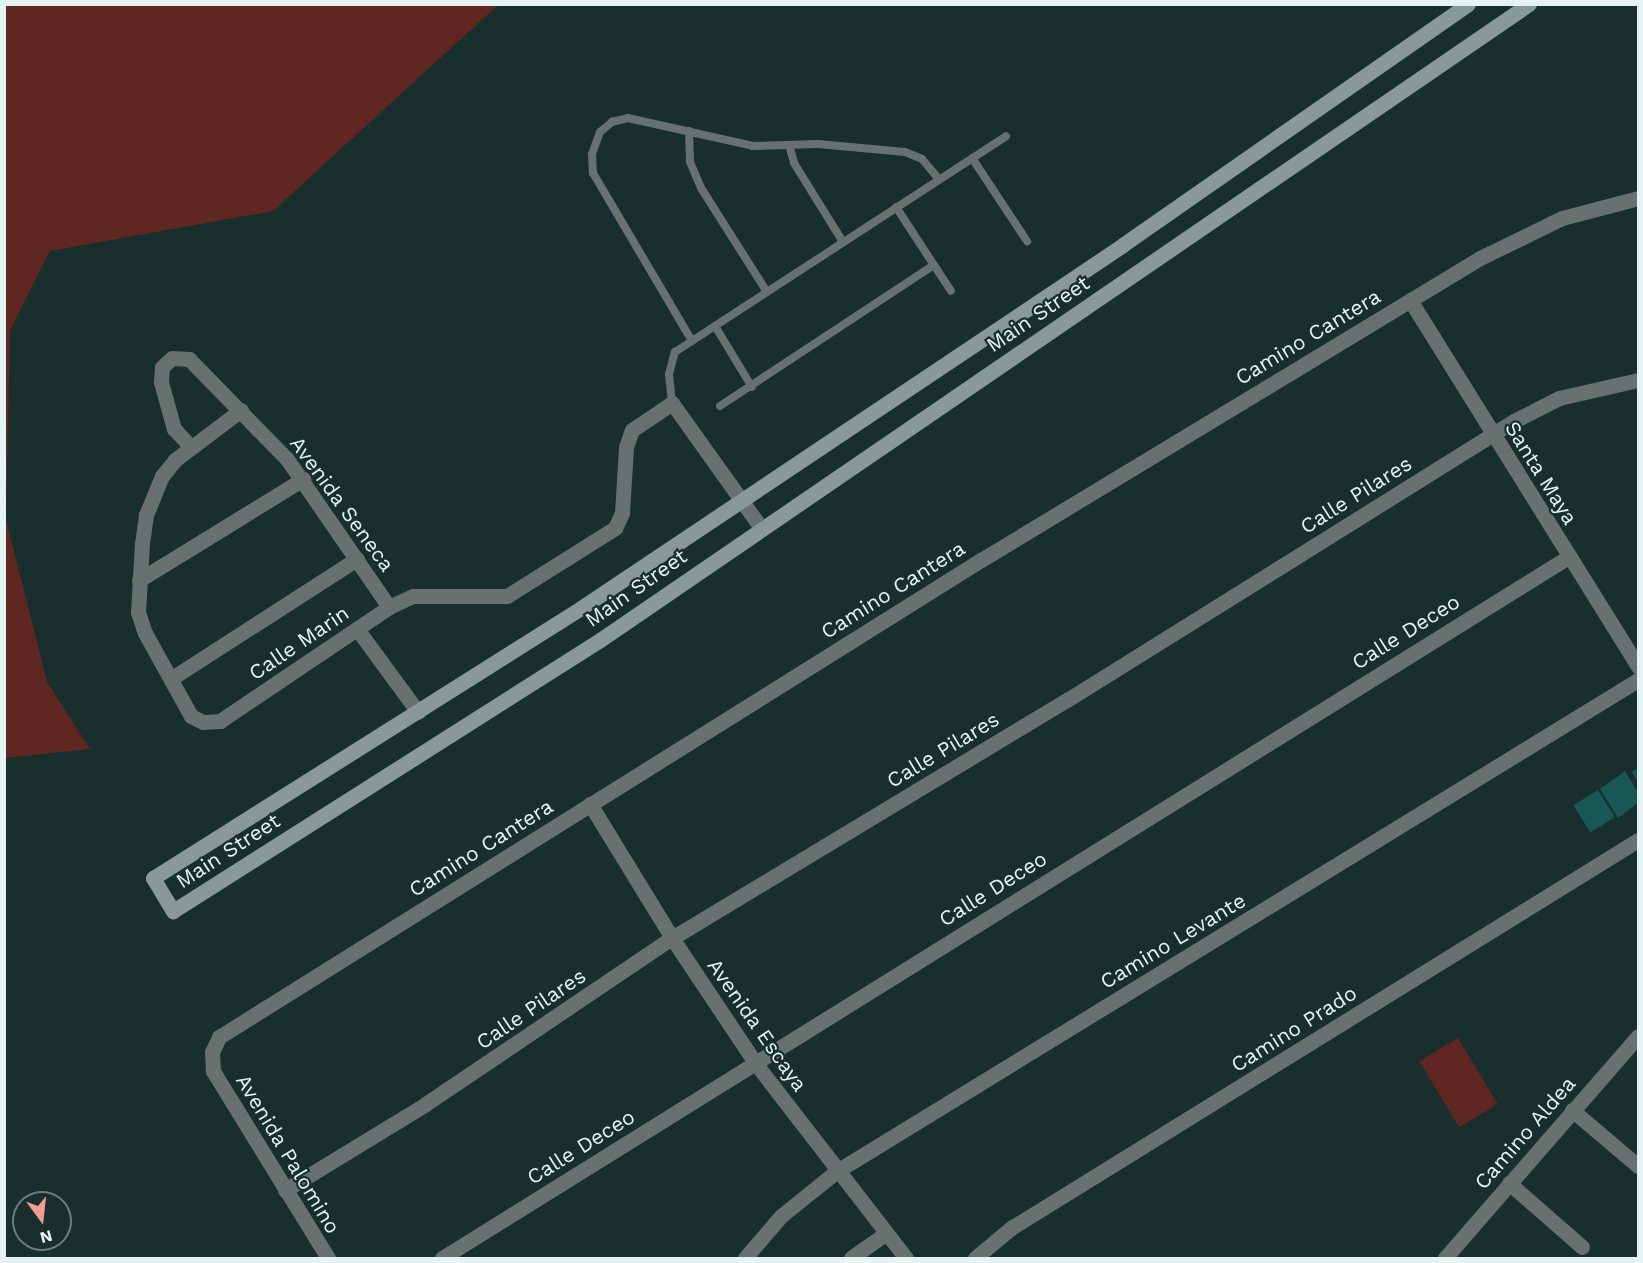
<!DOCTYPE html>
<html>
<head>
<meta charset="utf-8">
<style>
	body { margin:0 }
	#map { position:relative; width:1643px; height:1263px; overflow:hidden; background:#182f2e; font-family:"Work Sans",sans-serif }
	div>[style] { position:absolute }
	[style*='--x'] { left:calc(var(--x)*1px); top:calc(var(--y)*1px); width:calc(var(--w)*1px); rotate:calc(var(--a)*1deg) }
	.green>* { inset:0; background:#602722; transform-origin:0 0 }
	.building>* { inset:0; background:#175856; transform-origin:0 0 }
	.lane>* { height:8px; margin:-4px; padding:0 4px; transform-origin:4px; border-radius:4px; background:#667170 }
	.street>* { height:15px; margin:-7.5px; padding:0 7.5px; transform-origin:7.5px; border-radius:7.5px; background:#667170 }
	.secondary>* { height:15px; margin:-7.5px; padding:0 7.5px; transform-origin:7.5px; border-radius:7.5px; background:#889998 }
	span { translate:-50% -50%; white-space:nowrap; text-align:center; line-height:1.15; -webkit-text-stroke:4.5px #182f2e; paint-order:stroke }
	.street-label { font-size:21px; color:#e5f3f2 }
	.frame { position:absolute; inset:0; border:6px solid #e5f3f2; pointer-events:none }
	.north { position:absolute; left:12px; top:1191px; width:60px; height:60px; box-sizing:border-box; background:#182f2e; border:2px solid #6a7d7c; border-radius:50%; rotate:165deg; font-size:16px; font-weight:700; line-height:24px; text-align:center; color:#e5f3f2 }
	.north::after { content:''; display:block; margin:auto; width:21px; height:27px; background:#f59c92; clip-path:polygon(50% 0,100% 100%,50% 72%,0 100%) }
</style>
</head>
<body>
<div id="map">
	<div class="green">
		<div style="clip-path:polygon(5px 4px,498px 5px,273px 211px,50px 251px,10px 331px,6px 520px,47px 682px,90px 749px,5px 758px)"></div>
		<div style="left:1458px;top:1038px;width:77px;height:45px;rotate:59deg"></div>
	</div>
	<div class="building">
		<div style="clip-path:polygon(1638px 768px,1638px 782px,1632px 772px)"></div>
		<div style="clip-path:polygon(1625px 771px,1638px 793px,1638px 803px,1618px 818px,1600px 789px)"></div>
		<div style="left:1598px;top:790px;width:32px;height:29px;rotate:58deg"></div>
	</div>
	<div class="lane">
		<div style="--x:689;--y:131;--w:31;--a:88"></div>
		<div style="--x:690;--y:162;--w:28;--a:67"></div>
		<div style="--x:701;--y:188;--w:123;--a:57.6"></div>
		<div style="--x:789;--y:145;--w:19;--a:74"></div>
		<div style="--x:794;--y:163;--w:93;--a:58.2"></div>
		<div style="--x:972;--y:158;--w:100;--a:56.5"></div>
		<div style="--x:896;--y:207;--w:100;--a:56.8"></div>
		<div style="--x:715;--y:326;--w:71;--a:58.8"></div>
		<div style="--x:692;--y:341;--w:195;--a:-120.5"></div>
		<div style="--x:593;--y:173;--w:19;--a:-93"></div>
		<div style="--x:592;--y:154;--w:23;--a:-70"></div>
		<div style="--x:600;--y:132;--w:16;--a:-40"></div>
		<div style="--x:612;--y:122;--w:16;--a:-14"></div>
		<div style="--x:628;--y:118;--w:128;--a:12.6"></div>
		<div style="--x:753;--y:146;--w:65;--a:-1.8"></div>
		<div style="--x:818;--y:144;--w:87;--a:5.3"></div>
		<div style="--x:905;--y:152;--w:18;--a:22"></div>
		<div style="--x:922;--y:159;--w:26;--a:50"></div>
		<div style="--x:672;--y:403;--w:29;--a:-96"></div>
		<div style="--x:669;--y:374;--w:23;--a:-75"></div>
		<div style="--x:675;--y:352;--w:395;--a:-33.1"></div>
		<div style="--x:720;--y:406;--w:256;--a:-33.4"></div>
	</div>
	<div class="street">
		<div style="--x:1410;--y:300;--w:432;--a:58.1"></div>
		<div style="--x:241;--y:410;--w:83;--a:142.9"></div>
		<div style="--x:175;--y:460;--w:21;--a:129"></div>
		<div style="--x:162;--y:476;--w:42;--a:112.3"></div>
		<div style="--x:146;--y:515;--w:28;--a:98"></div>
		<div style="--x:142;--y:543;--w:69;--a:93.3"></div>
		<div style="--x:138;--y:612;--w:22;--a:72"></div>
		<div style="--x:145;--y:633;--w:95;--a:61"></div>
		<div style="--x:191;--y:716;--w:13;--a:27"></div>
		<div style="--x:203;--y:722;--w:17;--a:-3"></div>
		<div style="--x:220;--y:721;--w:204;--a:-34"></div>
		<div style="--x:389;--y:607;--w:26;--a:-25"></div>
		<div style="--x:413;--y:596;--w:94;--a:0"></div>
		<div style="--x:507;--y:596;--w:128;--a:-32.2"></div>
		<div style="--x:615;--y:528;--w:17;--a:-65"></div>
		<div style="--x:622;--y:513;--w:66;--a:-86.5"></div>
		<div style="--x:626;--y:447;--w:18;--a:-71"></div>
		<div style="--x:632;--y:430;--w:48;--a:-34"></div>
		<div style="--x:672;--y:403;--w:153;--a:54.5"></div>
		<div style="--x:191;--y:447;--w:25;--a:-133"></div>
		<div style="--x:174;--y:429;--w:49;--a:-105.5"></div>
		<div style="--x:161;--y:382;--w:15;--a:-86"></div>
		<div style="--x:162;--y:367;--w:13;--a:-42"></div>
		<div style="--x:172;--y:358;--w:17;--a:3"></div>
		<div style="--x:189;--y:359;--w:140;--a:45.6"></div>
		<div style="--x:287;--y:459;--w:180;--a:55.4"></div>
		<div style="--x:139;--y:580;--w:193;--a:-31.6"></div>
		<div style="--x:357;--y:629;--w:103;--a:53.7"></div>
		<div style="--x:172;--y:678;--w:220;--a:-32.8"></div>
		<div style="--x:590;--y:804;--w:157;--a:58.5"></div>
		<div style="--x:672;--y:938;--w:151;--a:56.3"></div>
		<div style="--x:756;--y:1064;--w:245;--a:52.3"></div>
		<div style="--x:1572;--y:1110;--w:87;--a:40.3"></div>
		<div style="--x:1509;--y:1183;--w:97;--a:41.2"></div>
		<div style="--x:285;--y:1190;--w:163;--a:-31.4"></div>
		<div style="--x:424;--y:1105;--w:299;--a:-34"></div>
		<div style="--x:672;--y:938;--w:461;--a:-31.1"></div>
		<div style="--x:1067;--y:700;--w:527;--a:-31.97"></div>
		<div style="--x:1514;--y:421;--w:51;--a:-27.1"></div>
		<div style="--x:1559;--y:398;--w:81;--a:-12.8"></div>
		<div style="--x:328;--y:1258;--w:220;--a:-121.6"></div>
		<div style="--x:213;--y:1071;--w:19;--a:-93"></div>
		<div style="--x:212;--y:1052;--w:17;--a:-65"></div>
		<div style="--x:219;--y:1037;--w:899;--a:-32.05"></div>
		<div style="--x:981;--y:560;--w:583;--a:-31.18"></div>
		<div style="--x:1480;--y:258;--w:91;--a:-26"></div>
		<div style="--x:1562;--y:218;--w:79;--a:-14.7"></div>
		<div style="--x:442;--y:1258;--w:1326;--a:-31.9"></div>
		<div style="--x:745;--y:1258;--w:55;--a:-49.4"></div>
		<div style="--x:781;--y:1216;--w:72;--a:-38.8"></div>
		<div style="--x:837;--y:1171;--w:940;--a:-31.51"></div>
		<div style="--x:851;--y:1258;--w:42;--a:-35.2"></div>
		<div style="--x:975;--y:1258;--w:47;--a:-39.8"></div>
		<div style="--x:1011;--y:1228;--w:737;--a:-31.75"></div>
		<div style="--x:1445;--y:1258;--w:294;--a:-49"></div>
	</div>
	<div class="secondary">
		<div style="--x:1468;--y:4;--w:421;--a:145.1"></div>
		<div style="--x:1123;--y:245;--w:652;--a:146.19"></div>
		<div style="--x:581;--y:608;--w:506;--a:147.75"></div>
		<div style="--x:153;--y:878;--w:39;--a:59"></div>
		<div style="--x:173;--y:911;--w:506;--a:-32.4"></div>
		<div style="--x:600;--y:640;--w:1126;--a:-34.4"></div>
	</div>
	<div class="street-label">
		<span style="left:1038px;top:314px;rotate:-34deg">Main Street</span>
		<span style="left:1308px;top:337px;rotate:-31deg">Camino Cantera</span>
		<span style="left:1541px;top:473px;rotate:58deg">Santa Maya</span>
		<span style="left:1356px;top:495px;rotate:-32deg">Calle Pilares</span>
		<span style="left:342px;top:504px;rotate:54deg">Avenida Seneca</span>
		<span style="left:636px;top:588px;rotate:-35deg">Main Street</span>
		<span style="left:893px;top:590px;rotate:-32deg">Camino Cantera</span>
		<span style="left:1406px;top:632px;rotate:-32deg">Calle Deceo</span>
		<span style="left:299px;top:643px;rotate:-34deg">Calle Marin</span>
		<span style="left:943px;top:750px;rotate:-31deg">Calle Pilares</span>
		<span style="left:481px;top:848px;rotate:-32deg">Camino Cantera</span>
		<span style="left:228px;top:851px;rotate:-33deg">Main Street</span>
		<span style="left:993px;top:889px;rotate:-32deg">Calle Deceo</span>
		<span style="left:1173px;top:941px;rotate:-31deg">Camino Levante</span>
		<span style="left:531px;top:1009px;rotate:-34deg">Calle Pilares</span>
		<span style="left:757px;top:1025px;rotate:55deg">Avenida Escaya</span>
		<span style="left:1294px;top:1029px;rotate:-32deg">Camino Prado</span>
		<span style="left:1525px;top:1133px;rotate:-49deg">Camino Aldea</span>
		<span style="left:581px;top:1147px;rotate:-32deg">Calle Deceo</span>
		<span style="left:288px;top:1154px;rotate:59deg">Avenida Palomino</span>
	</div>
	<div class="frame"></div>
	<div class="north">N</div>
</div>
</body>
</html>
